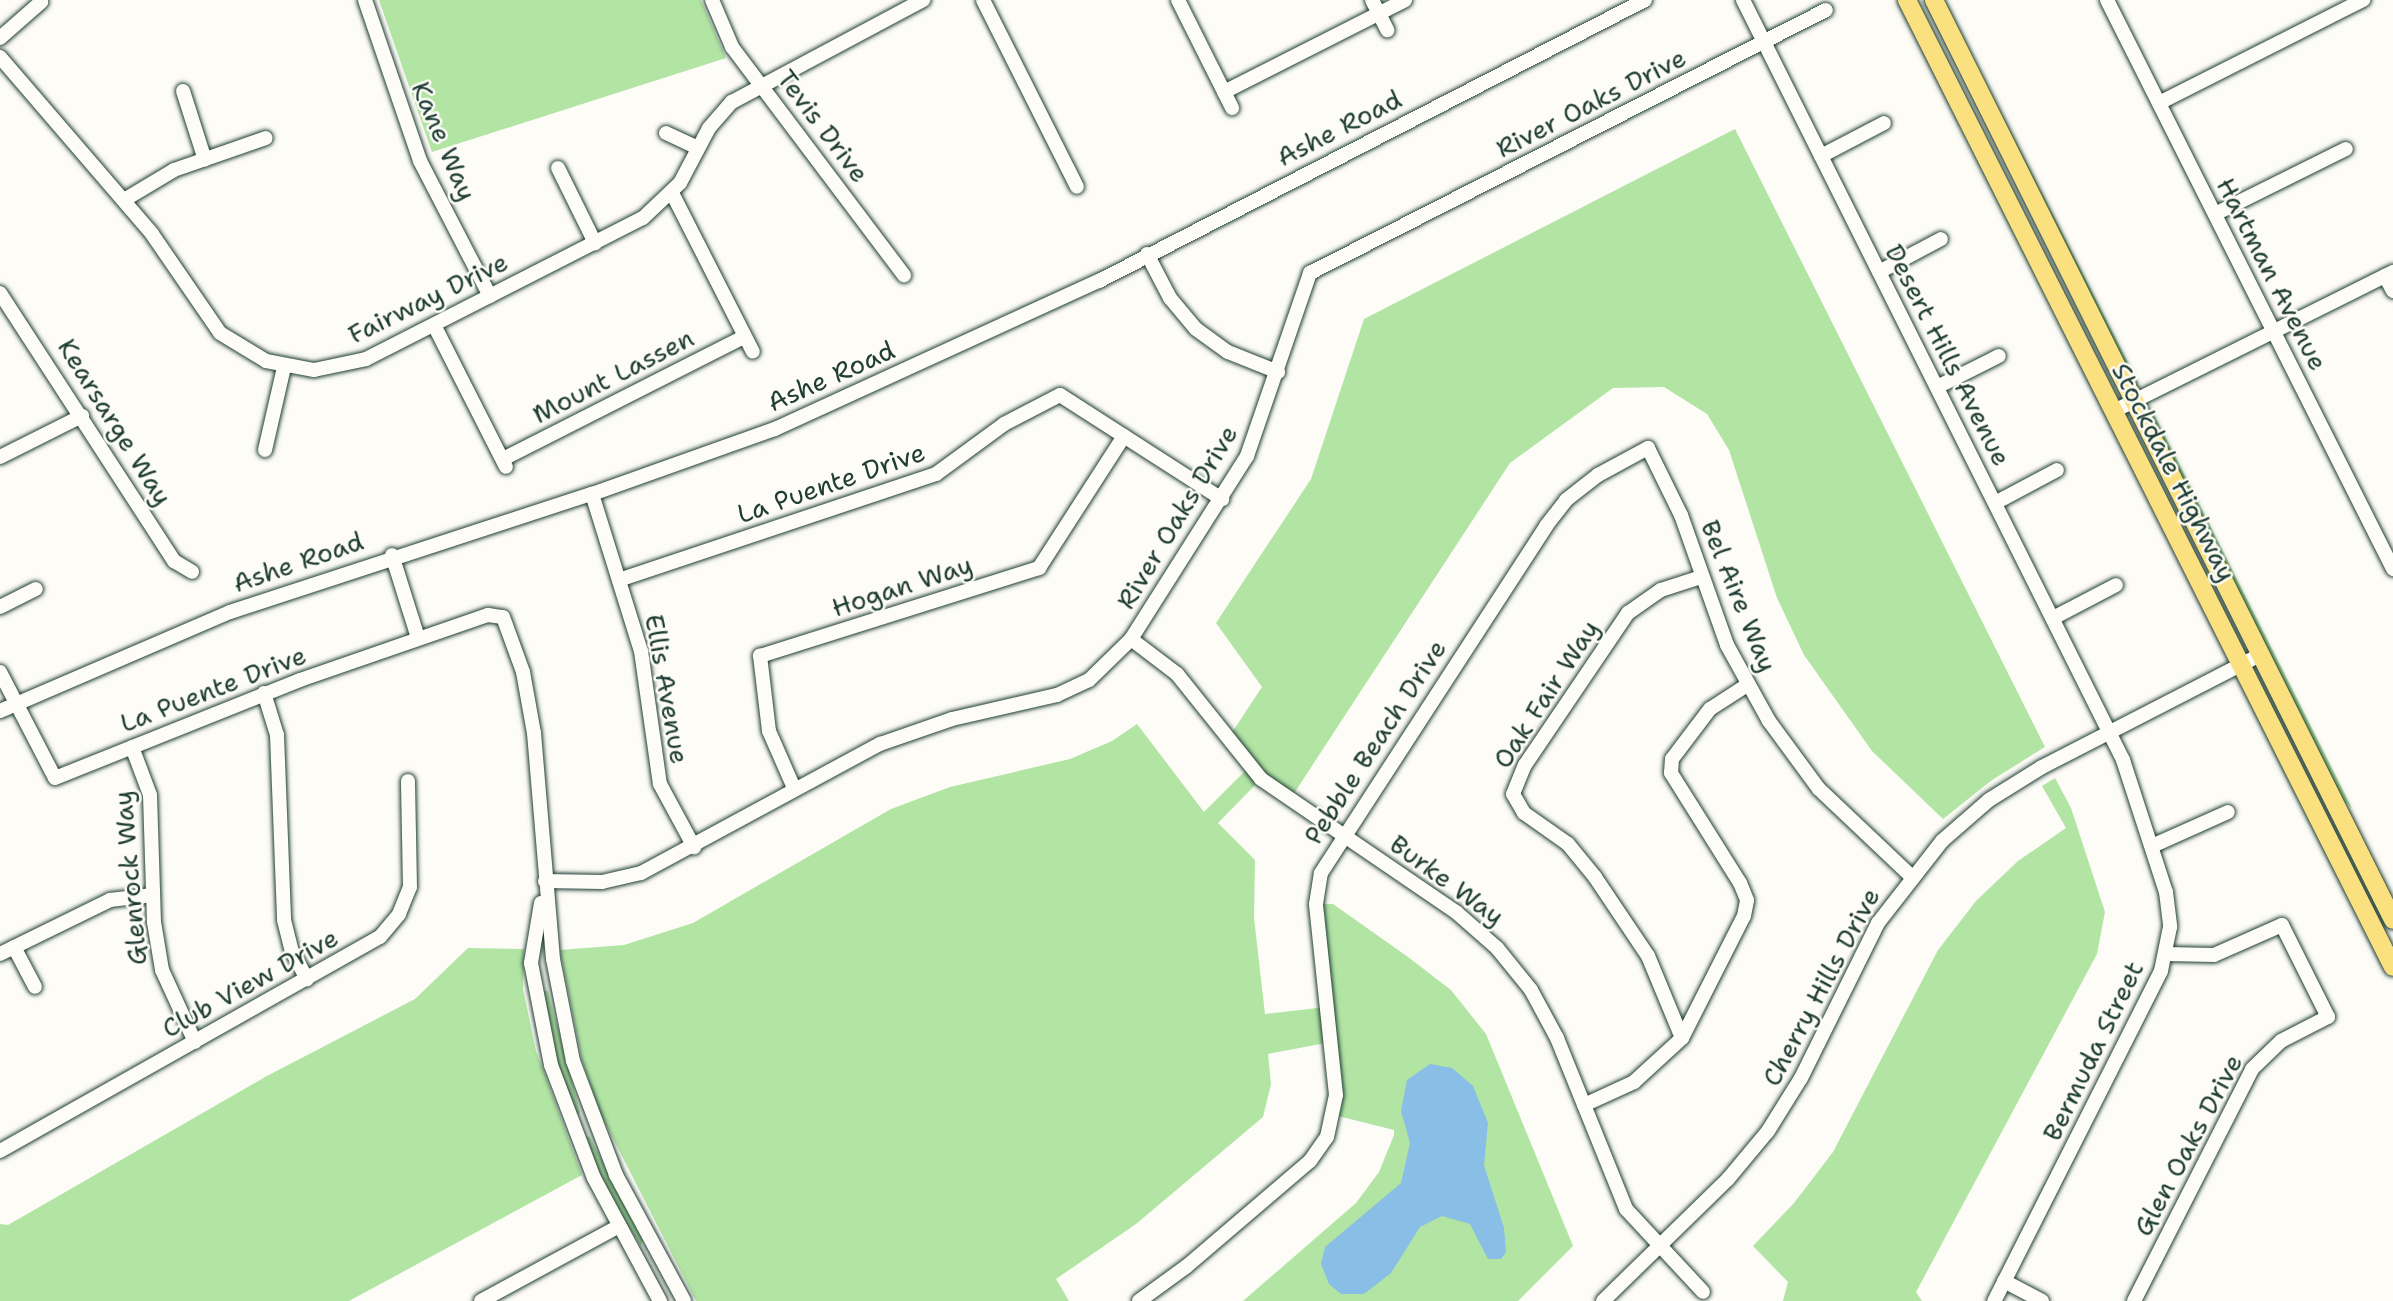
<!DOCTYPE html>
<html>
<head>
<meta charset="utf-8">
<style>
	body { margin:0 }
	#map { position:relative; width:2393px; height:1301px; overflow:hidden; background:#fdfcf7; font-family:"Shantell Sans",sans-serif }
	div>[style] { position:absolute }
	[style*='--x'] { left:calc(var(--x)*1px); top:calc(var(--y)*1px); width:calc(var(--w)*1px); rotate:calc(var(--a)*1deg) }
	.green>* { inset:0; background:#b2e4a4 }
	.water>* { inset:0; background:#89bee7 }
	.roads { filter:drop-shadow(0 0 2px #1f3d34) drop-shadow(0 0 2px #1f3d34) }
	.minor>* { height:14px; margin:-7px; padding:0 7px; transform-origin:7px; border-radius:7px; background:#fdfcf7 }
	.major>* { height:18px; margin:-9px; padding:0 9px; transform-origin:9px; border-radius:9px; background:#fbe080 }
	span { translate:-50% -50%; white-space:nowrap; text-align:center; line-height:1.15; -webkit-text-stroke:5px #fdfcf7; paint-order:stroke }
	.street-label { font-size:26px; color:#1f3d34 }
</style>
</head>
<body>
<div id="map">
	<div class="green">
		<div style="clip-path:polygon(379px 0,701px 0,726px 58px,432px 152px)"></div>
		<div style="clip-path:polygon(1990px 91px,2138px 382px,2138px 385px,2135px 385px)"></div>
		<div style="clip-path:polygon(1735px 129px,2045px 747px,1992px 780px,1943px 819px,1872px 751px,1804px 655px,1777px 598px,1729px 450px,1707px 414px,1664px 387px,1613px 388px,1510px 463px,1289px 801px,1261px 779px,1218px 823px,1255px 860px,1254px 918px,1265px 1014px,1326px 1007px,1316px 904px,1333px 904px,1408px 957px,1451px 990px,1486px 1034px,1573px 1246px,1518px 1301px,1243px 1301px,1356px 1203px,1379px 1172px,1394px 1135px,1394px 1130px,1334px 1115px,1331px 1042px,1268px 1054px,1271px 1084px,1263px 1117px,1136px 1224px,1056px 1279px,1069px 1301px,696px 1301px,600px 1113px,582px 1060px,560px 950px,624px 945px,693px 923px,891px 809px,950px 787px,1070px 759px,1112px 741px,1137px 724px,1204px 812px,1249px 767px,1227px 740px,1262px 687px,1216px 623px,1311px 479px,1364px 319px)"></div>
		<div style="clip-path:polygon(2153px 412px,2167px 440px,2352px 808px,2343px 800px,2148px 414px)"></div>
		<div style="clip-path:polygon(2055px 778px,2071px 808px,2105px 912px,2097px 954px,1916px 1292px,1922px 1301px,1783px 1301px,1788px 1282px,1753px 1246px,1794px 1203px,1833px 1152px,1938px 950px,1976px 901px,2018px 861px,2066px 828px,2042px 786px)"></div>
		<div style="clip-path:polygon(468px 948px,524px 949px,523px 989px,536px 1051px,582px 1175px,349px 1301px,0 1301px,0 1224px,8px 1225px,267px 1076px,415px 999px)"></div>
		<div style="clip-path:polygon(540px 990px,548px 991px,580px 1112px,577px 1117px,550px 1045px)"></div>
		<div style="clip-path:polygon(585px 1136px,590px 1137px,643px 1240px,641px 1246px,606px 1191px)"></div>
	</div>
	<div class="water">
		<div style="clip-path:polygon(1430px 1064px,1452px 1068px,1473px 1086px,1488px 1123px,1484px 1165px,1504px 1228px,1506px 1252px,1501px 1259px,1488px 1259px,1470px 1224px,1442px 1216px,1420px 1227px,1391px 1273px,1364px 1294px,1341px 1294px,1329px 1284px,1321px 1264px,1325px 1247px,1401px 1183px,1410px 1143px,1401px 1111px,1407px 1080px)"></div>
	</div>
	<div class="roads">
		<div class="minor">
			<div style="--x:365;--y:0;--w:170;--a:71.1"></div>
			<div style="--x:420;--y:161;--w:152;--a:62.6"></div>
			<div style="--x:712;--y:0;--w:51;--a:66.9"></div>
			<div style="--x:732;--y:47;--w:286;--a:53"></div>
			<div style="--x:983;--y:0;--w:209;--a:63.3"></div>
			<div style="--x:1178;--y:0;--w:121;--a:63.4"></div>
			<div style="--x:1372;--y:0;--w:34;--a:63"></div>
			<div style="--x:1743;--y:0;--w:850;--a:63.43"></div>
			<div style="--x:2123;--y:760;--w:139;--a:72"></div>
			<div style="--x:2166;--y:892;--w:35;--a:83"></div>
			<div style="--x:2170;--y:927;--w:45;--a:101.6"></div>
			<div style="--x:2161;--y:971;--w:370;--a:116.8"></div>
			<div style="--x:2107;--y:0;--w:637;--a:63.31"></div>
			<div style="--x:0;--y:38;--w:55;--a:-41.3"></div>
			<div style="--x:0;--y:57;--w:233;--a:49.3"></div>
			<div style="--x:152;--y:234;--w:120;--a:55.5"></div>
			<div style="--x:220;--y:333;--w:54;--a:31.3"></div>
			<div style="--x:266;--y:361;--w:49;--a:10.6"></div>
			<div style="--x:314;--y:370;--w:53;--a:-11.9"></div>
			<div style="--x:366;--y:359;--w:311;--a:-27"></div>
			<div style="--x:643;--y:218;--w:51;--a:-43.4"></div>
			<div style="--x:680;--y:183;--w:62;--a:-62.2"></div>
			<div style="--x:709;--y:128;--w:35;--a:-49"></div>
			<div style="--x:732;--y:102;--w:217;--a:-28.1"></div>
			<div style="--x:183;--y:91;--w:72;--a:72.3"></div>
			<div style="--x:1224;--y:92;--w:203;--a:-26.9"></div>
			<div style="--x:2159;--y:103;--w:229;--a:-26.8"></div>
			<div style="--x:666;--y:133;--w:35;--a:25"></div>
			<div style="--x:1821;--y:156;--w:71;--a:-27.6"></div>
			<div style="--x:558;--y:168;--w:84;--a:63.7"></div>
			<div style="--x:672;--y:193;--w:178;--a:63"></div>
			<div style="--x:124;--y:200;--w:58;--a:-31"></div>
			<div style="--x:174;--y:170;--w:97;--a:-19.2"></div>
			<div style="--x:2215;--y:214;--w:146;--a:-26.4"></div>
			<div style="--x:1147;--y:254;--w:50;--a:62.4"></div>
			<div style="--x:1170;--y:298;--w:40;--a:50"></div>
			<div style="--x:1196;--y:329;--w:39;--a:36"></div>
			<div style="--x:1228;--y:352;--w:54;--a:21.8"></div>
			<div style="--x:1879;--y:272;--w:70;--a:-28"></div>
			<div style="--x:2385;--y:276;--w:17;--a:62"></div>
			<div style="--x:0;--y:293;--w:320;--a:57"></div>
			<div style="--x:174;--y:561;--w:21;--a:31"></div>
			<div style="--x:434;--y:325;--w:159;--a:63.1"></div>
			<div style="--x:1937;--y:387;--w:69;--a:-26.6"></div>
			<div style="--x:2114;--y:411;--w:312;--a:-26.5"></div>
			<div style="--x:265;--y:450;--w:85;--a:-77.1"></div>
			<div style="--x:0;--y:457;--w:92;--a:-26.6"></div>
			<div style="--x:503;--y:459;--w:271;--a:-26.9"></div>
			<div style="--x:592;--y:494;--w:164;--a:72.7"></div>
			<div style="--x:641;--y:651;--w:134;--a:81.9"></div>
			<div style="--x:660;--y:784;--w:72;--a:61.6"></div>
			<div style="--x:1995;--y:503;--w:70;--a:-28"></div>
			<div style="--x:392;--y:555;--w:87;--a:72.6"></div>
			<div style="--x:619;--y:580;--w:334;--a:-18.5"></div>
			<div style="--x:936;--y:474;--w:84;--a:-36.3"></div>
			<div style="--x:1004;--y:424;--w:63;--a:-27.4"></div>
			<div style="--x:1060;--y:395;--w:193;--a:32.7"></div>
			<div style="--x:0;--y:607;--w:40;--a:-26.6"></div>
			<div style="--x:2053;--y:618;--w:71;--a:-27.6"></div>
			<div style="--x:1131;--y:639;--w:58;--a:37.3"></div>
			<div style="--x:1177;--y:674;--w:134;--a:51.3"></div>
			<div style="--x:1261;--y:779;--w:236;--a:34.3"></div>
			<div style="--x:1456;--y:912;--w:55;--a:41.3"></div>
			<div style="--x:1497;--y:948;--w:54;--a:51"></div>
			<div style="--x:1531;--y:990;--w:55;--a:61.6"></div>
			<div style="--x:1557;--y:1038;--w:184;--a:68"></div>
			<div style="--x:1626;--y:1209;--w:113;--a:47.1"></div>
			<div style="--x:0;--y:672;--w:119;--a:62.6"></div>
			<div style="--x:55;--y:778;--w:264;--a:-21.8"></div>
			<div style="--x:300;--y:680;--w:199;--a:-19.1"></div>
			<div style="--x:488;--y:615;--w:15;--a:8"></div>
			<div style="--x:503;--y:617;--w:59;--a:70"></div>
			<div style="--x:523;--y:672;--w:62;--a:79.8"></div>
			<div style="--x:534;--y:733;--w:227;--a:85.2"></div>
			<div style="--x:553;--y:959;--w:104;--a:78.9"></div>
			<div style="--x:573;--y:1061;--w:122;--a:69.3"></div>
			<div style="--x:616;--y:1175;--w:143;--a:61.6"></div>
			<div style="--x:264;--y:693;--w:44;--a:72.8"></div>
			<div style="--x:277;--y:735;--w:185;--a:87.8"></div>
			<div style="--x:284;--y:920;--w:32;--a:76"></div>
			<div style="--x:292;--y:951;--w:32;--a:62"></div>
			<div style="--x:0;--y:711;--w:250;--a:-23.3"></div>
			<div style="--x:230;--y:612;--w:381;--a:-18.1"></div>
			<div style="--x:592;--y:494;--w:194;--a:-19.6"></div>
			<div style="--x:775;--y:429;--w:356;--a:-24.6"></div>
			<div style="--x:1099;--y:281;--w:614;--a:-27.23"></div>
			<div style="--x:132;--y:747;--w:51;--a:69.4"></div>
			<div style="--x:150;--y:795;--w:127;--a:88.2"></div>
			<div style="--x:154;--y:922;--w:49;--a:80.5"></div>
			<div style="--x:162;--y:970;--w:79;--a:65.4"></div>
			<div style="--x:794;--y:788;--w:62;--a:-113.7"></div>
			<div style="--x:769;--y:731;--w:76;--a:-96.8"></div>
			<div style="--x:760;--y:656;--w:293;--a:-17.5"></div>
			<div style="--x:1039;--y:568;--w:157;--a:-57.2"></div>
			<div style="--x:2152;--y:846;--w:83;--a:-24.1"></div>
			<div style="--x:545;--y:881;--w:57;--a:1"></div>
			<div style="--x:602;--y:882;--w:40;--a:-13"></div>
			<div style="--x:641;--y:873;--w:272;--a:-28.4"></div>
			<div style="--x:880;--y:744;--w:76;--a:-19.1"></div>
			<div style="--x:952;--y:719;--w:108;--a:-12.9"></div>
			<div style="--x:1057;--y:695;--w:35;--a:-25"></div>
			<div style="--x:1089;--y:680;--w:59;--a:-44.3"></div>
			<div style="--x:1131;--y:639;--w:217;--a:-57.6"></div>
			<div style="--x:1247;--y:456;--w:194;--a:-71"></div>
			<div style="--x:1310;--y:273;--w:579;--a:-27.01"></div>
			<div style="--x:541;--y:903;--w:61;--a:99.5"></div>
			<div style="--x:531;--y:963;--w:104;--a:78.9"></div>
			<div style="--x:551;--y:1065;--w:121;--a:69.2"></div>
			<div style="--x:594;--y:1178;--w:140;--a:61.8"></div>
			<div style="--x:14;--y:947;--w:45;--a:62.3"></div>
			<div style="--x:0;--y:954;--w:123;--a:-26.1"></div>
			<div style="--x:110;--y:900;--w:43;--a:-6.6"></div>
			<div style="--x:1682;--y:1038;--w:89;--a:-112.5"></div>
			<div style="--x:1648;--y:956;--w:95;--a:-123.9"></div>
			<div style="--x:1595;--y:877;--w:43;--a:-129.3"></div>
			<div style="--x:1568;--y:844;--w:54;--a:-144.8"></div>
			<div style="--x:1524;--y:813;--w:22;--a:-120"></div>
			<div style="--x:1513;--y:794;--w:31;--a:-68"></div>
			<div style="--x:1525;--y:765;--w:184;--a:-55.9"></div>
			<div style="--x:1628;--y:613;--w:40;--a:-34.9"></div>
			<div style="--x:1661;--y:590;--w:42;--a:-18"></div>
			<div style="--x:1584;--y:1105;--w:55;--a:-24.7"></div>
			<div style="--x:1634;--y:1082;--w:65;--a:-42.5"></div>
			<div style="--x:1682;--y:1038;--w:137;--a:-63.1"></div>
			<div style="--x:1744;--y:916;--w:16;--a:-79"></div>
			<div style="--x:1747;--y:900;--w:18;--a:-112"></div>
			<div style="--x:1740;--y:883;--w:130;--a:-122.1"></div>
			<div style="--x:1671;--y:773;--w:14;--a:-86"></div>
			<div style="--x:1672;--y:759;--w:63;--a:-52.8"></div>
			<div style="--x:1710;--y:709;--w:44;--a:-33"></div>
			<div style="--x:0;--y:1151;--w:436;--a:-29.4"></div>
			<div style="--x:380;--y:937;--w:30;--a:-50"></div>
			<div style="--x:399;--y:914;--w:29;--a:-68"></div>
			<div style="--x:410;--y:887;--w:106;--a:-91.1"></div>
			<div style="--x:2004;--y:1281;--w:43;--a:27.8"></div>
			<div style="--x:481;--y:1301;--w:157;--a:-28.5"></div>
			<div style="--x:1139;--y:1301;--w:59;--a:-36.1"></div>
			<div style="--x:1187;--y:1266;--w:162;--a:-40.5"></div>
			<div style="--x:1310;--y:1161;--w:29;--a:-55"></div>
			<div style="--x:1327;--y:1137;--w:43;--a:-77.9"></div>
			<div style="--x:1336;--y:1095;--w:192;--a:-96"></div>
			<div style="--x:1316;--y:904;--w:31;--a:-81"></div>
			<div style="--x:1321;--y:873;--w:414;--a:-57"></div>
			<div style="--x:1546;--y:526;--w:33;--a:-52"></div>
			<div style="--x:1566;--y:500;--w:41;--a:-38"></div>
			<div style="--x:1598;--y:475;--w:57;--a:-28.4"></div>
			<div style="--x:1648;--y:448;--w:75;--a:63.8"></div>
			<div style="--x:1681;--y:515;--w:138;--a:70.5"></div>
			<div style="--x:1727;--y:645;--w:87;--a:61.1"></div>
			<div style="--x:1769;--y:721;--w:84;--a:53.7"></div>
			<div style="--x:1819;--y:789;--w:127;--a:43.4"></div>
			<div style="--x:1603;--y:1301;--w:175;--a:-44.3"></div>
			<div style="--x:1728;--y:1179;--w:62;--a:-50.2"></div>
			<div style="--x:1768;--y:1131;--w:62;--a:-58.1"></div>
			<div style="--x:1801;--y:1078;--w:173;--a:-63.6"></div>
			<div style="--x:1878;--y:923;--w:104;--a:-52"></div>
			<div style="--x:1942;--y:841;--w:62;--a:-41.1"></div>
			<div style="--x:1989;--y:800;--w:62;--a:-31.9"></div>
			<div style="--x:2042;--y:767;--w:245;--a:-27.2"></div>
			<div style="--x:2134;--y:1301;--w:260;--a:-63"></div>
			<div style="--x:2252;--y:1069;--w:40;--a:-44"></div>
			<div style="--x:2281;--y:1041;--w:53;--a:-27.1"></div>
			<div style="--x:2328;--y:1017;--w:103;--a:-116.6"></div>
			<div style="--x:2282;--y:925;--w:74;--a:156.2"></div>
			<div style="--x:2214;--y:955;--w:48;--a:-178.8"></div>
		</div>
		<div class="major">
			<div style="--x:1907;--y:0;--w:1082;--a:63.32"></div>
			<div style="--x:1934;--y:0;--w:1028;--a:63.48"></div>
		</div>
	</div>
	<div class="street-label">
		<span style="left:1591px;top:103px;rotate:-27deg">River Oaks Drive</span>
		<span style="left:823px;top:126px;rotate:53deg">Tevis Drive</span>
		<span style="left:1339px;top:128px;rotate:-27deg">Ashe Road</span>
		<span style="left:444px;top:141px;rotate:67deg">Kane Way</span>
		<span style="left:2272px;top:274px;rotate:63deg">Hartman Avenue</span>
		<span style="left:428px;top:298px;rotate:-26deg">Fairway Drive</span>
		<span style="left:1948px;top:355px;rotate:63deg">Desert Hills Avenue</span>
		<span style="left:613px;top:376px;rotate:-27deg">Mount Lassen</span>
		<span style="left:831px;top:376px;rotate:-24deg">Ashe Road</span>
		<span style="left:115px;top:422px;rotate:58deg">Kearsarge Way</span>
		<span style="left:2174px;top:472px;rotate:63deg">Stockdale Highway</span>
		<span style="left:831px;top:483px;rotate:-19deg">La Puente Drive</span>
		<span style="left:1177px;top:517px;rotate:-59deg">River Oaks Drive</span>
		<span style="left:298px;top:562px;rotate:-19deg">Ashe Road</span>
		<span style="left:902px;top:586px;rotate:-18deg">Hogan Way</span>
		<span style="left:1739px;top:596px;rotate:68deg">Bel Aire Way</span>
		<span style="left:213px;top:689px;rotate:-21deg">La Puente Drive</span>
		<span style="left:667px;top:689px;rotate:80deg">Ellis Avenue</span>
		<span style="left:1546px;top:694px;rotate:-57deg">Oak Fair Way</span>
		<span style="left:1375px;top:742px;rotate:-57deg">Pebble Beach Drive</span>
		<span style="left:130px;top:878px;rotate:-95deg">Glenrock Way</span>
		<span style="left:1447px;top:880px;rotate:36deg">Burke Way</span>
		<span style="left:250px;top:983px;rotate:-29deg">Club View Drive</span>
		<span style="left:1821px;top:987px;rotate:-62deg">Cherry Hills Drive</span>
		<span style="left:2093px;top:1051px;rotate:-64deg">Bermuda Street</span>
		<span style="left:2188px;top:1145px;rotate:-62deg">Glen Oaks Drive</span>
	</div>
</div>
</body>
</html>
